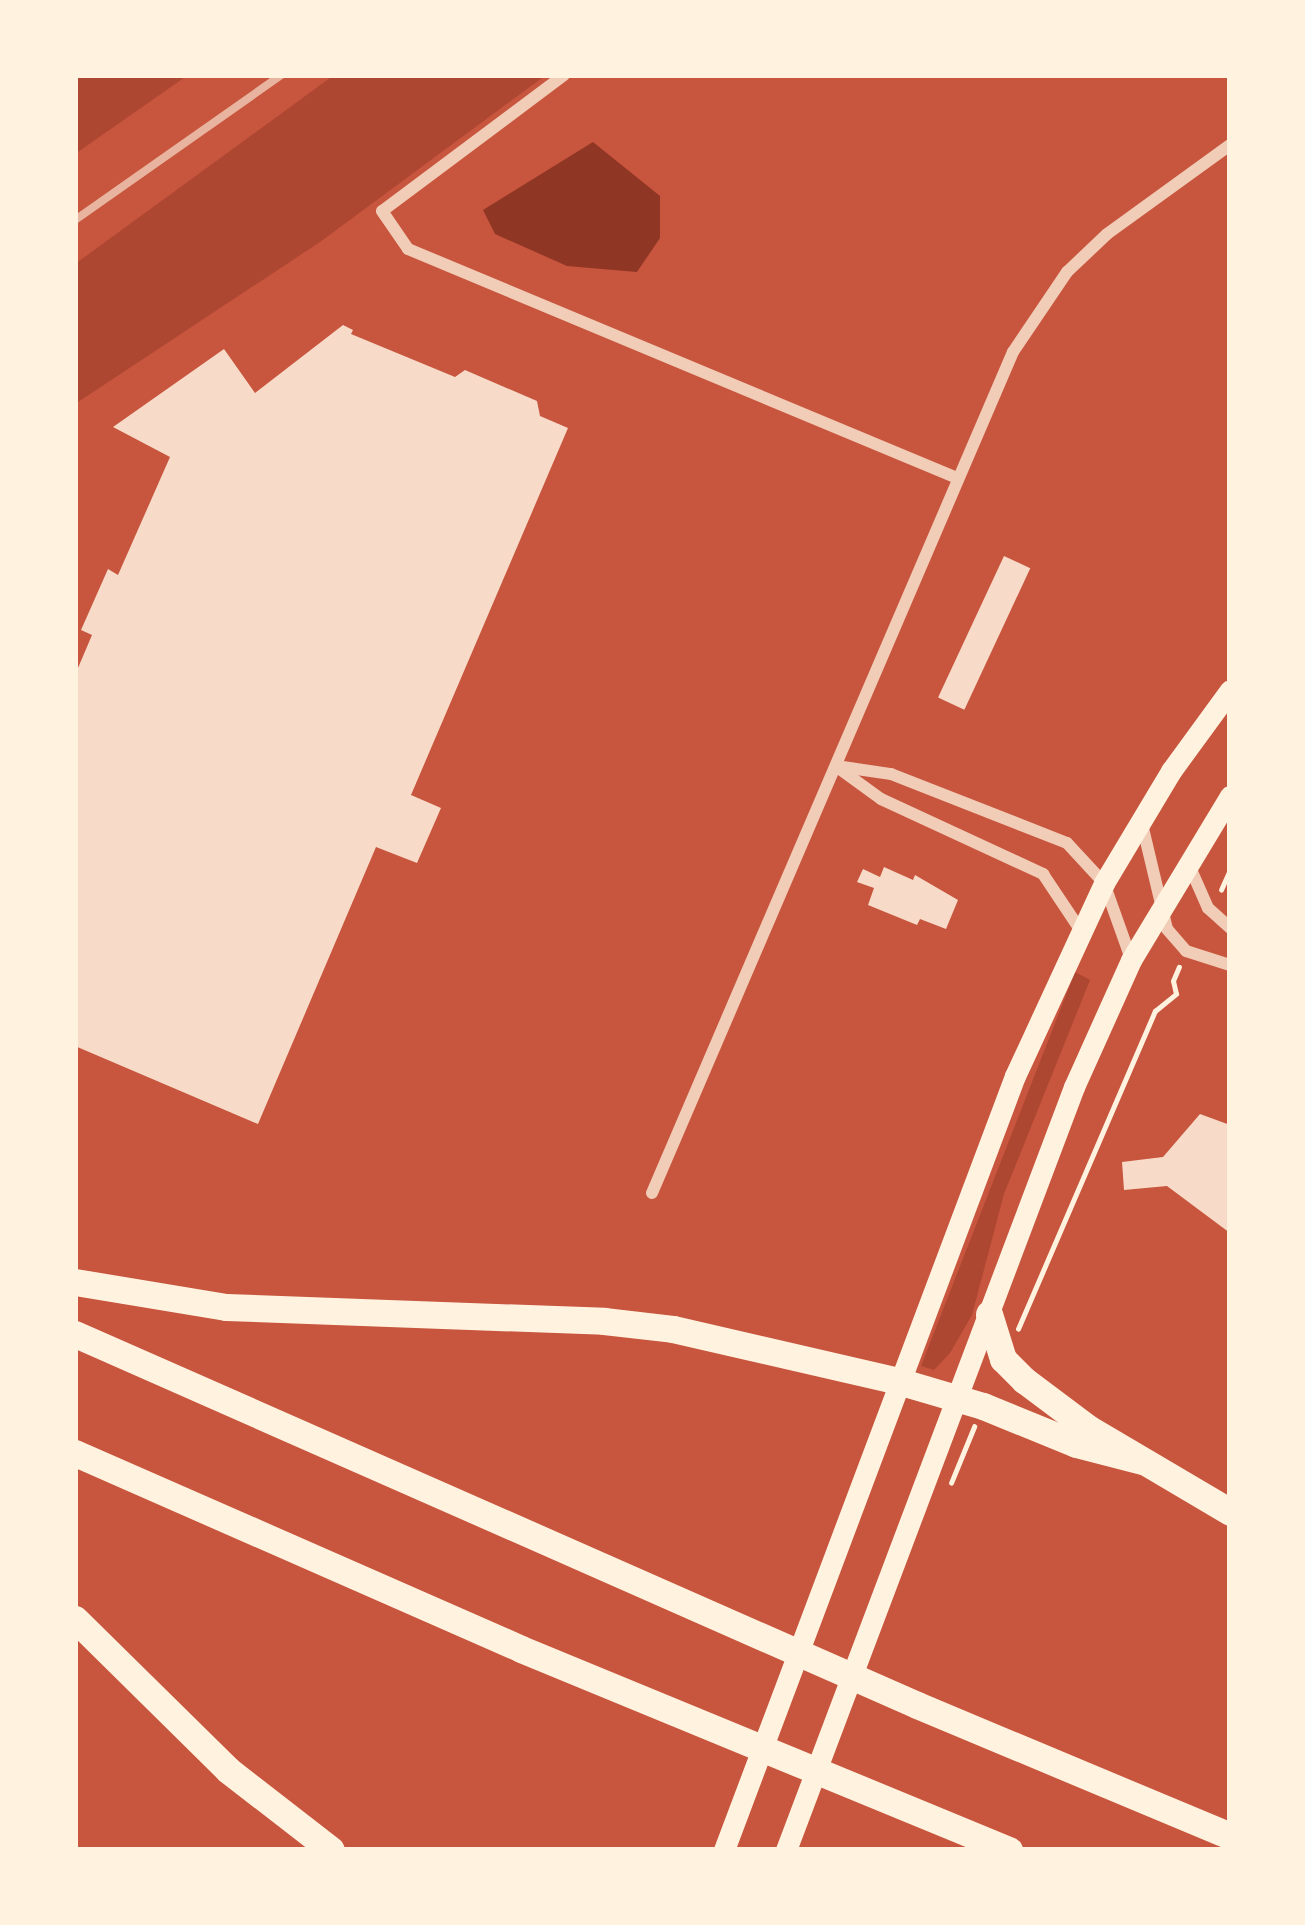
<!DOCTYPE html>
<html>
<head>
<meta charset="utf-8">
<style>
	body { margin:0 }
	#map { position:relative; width:1305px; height:1925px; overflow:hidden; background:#c8553d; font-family:"Fira Sans Condensed",sans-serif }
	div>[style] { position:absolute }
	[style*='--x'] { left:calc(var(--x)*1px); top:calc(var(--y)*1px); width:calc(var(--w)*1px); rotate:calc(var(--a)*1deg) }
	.green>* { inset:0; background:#ae4732 }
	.water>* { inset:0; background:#8f3625 }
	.building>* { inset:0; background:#f7dbc8; transform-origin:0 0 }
	.path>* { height:4.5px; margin:-2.25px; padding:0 2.25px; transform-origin:2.25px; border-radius:2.25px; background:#fff3e0 }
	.minor>* { height:12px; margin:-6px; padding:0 6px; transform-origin:6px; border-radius:6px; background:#f1ccb7 }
	.secondary>* { height:21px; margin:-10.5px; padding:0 10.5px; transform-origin:10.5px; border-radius:10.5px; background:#fff3e0 }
	.motorway>* { height:27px; margin:-13.5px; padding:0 13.5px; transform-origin:13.5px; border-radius:13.5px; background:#fff3e0 }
	.rail>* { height:8px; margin:-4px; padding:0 4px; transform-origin:4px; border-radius:4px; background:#e9b49f }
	span { translate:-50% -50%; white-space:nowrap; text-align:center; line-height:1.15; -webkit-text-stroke:12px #fff3e0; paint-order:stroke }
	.frame { position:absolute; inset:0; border:78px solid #fff3e0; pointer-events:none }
</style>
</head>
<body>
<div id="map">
	<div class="green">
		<div style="clip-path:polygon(75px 75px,188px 75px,75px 154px)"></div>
		<div style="clip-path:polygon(334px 75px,546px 75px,320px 242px,75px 404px,75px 264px)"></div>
		<div style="clip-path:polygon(1075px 972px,1090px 980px,1004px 1194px,972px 1315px,950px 1353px,934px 1370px,921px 1366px)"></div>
	</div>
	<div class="water">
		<div style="clip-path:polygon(593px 142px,660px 196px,660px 238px,637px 272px,567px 266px,495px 234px,483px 210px)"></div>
	</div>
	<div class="building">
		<div style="clip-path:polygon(343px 325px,353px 330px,351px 334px,455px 377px,465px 370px,537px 401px,540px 416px,568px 428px,411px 795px,441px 808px,417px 863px,376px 847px,258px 1124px,75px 1046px,75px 675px,92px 635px,81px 630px,108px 569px,118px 575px,170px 457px,113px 427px,224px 349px,255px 393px)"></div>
		<div style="left:1004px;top:556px;width:29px;height:156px;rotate:25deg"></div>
		<div style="clip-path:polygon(884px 867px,913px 880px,915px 875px,958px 900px,946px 929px,920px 919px,917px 925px,868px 905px,874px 888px,857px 882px,863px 869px,880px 877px)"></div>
		<div style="clip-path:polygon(1200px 1114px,1230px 1125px,1230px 1233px,1167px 1186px,1124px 1190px,1122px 1162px,1163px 1157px)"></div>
	</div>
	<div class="path">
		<div style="--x:1221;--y:890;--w:22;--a:-66"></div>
		<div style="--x:1018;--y:1329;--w:346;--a:-66.7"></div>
		<div style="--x:1155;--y:1011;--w:27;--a:-39"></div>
		<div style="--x:1176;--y:994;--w:13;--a:-103"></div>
		<div style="--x:1173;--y:981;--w:15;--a:-67"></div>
		<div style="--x:951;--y:1483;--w:61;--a:-67.7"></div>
	</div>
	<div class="minor">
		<div style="--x:564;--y:75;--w:227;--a:143.2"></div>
		<div style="--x:382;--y:211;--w:46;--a:55.6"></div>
		<div style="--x:408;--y:249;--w:595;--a:22.64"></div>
		<div style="--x:836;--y:766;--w:56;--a:8.3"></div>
		<div style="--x:891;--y:774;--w:189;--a:21.4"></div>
		<div style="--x:1067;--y:843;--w:54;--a:47.2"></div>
		<div style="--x:1104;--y:883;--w:81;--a:70.4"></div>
		<div style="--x:837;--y:767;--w:54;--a:36"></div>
		<div style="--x:881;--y:799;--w:179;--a:24.8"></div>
		<div style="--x:1043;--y:874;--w:69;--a:56.3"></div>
		<div style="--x:1141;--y:820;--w:112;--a:76.6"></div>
		<div style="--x:1167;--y:929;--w:29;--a:49"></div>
		<div style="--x:1186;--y:951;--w:46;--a:17.7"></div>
		<div style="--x:1189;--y:865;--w:47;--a:66.2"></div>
		<div style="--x:1208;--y:908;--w:30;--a:42"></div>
		<div style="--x:652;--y:1193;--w:915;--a:-66.77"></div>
		<div style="--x:1013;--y:352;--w:97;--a:-56"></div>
		<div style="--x:1067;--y:272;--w:55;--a:-43.5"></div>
		<div style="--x:1107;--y:234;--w:152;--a:-35.9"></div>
	</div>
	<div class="secondary">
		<div style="--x:724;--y:1850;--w:827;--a:-69.4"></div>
		<div style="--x:1015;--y:1076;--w:213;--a:-65.2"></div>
		<div style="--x:1104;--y:883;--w:131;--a:-59.1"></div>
		<div style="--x:1171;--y:771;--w:100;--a:-53.9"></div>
		<div style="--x:786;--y:1850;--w:816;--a:-69.32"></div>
		<div style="--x:1074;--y:1087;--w:139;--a:-65.8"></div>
		<div style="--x:1131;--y:960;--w:192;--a:-58.9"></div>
	</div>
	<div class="motorway">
		<div style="--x:75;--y:1282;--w:153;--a:9.4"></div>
		<div style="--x:226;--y:1307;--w:378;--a:2.1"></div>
		<div style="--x:604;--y:1321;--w:69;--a:6.6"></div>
		<div style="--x:673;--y:1329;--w:231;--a:13"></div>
		<div style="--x:898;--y:1381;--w:89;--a:16.4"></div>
		<div style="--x:983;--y:1406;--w:100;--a:22.2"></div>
		<div style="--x:1076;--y:1444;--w:68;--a:14.4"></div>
		<div style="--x:989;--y:1314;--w:47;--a:72.7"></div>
		<div style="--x:1003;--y:1359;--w:30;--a:45"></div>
		<div style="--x:1024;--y:1380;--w:80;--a:36.9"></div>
		<div style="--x:1088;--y:1428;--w:165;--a:30.6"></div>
		<div style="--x:75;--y:1334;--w:920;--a:23.78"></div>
		<div style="--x:917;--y:1705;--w:339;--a:22.7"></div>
		<div style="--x:75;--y:1453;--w:487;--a:23.7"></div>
		<div style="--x:521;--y:1649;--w:528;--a:22.39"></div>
		<div style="--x:75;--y:1619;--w:215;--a:44.6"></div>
		<div style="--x:228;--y:1770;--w:130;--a:37.8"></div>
	</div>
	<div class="rail">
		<div style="--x:75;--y:220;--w:252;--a:-35.1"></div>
	</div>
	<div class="frame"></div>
</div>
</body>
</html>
